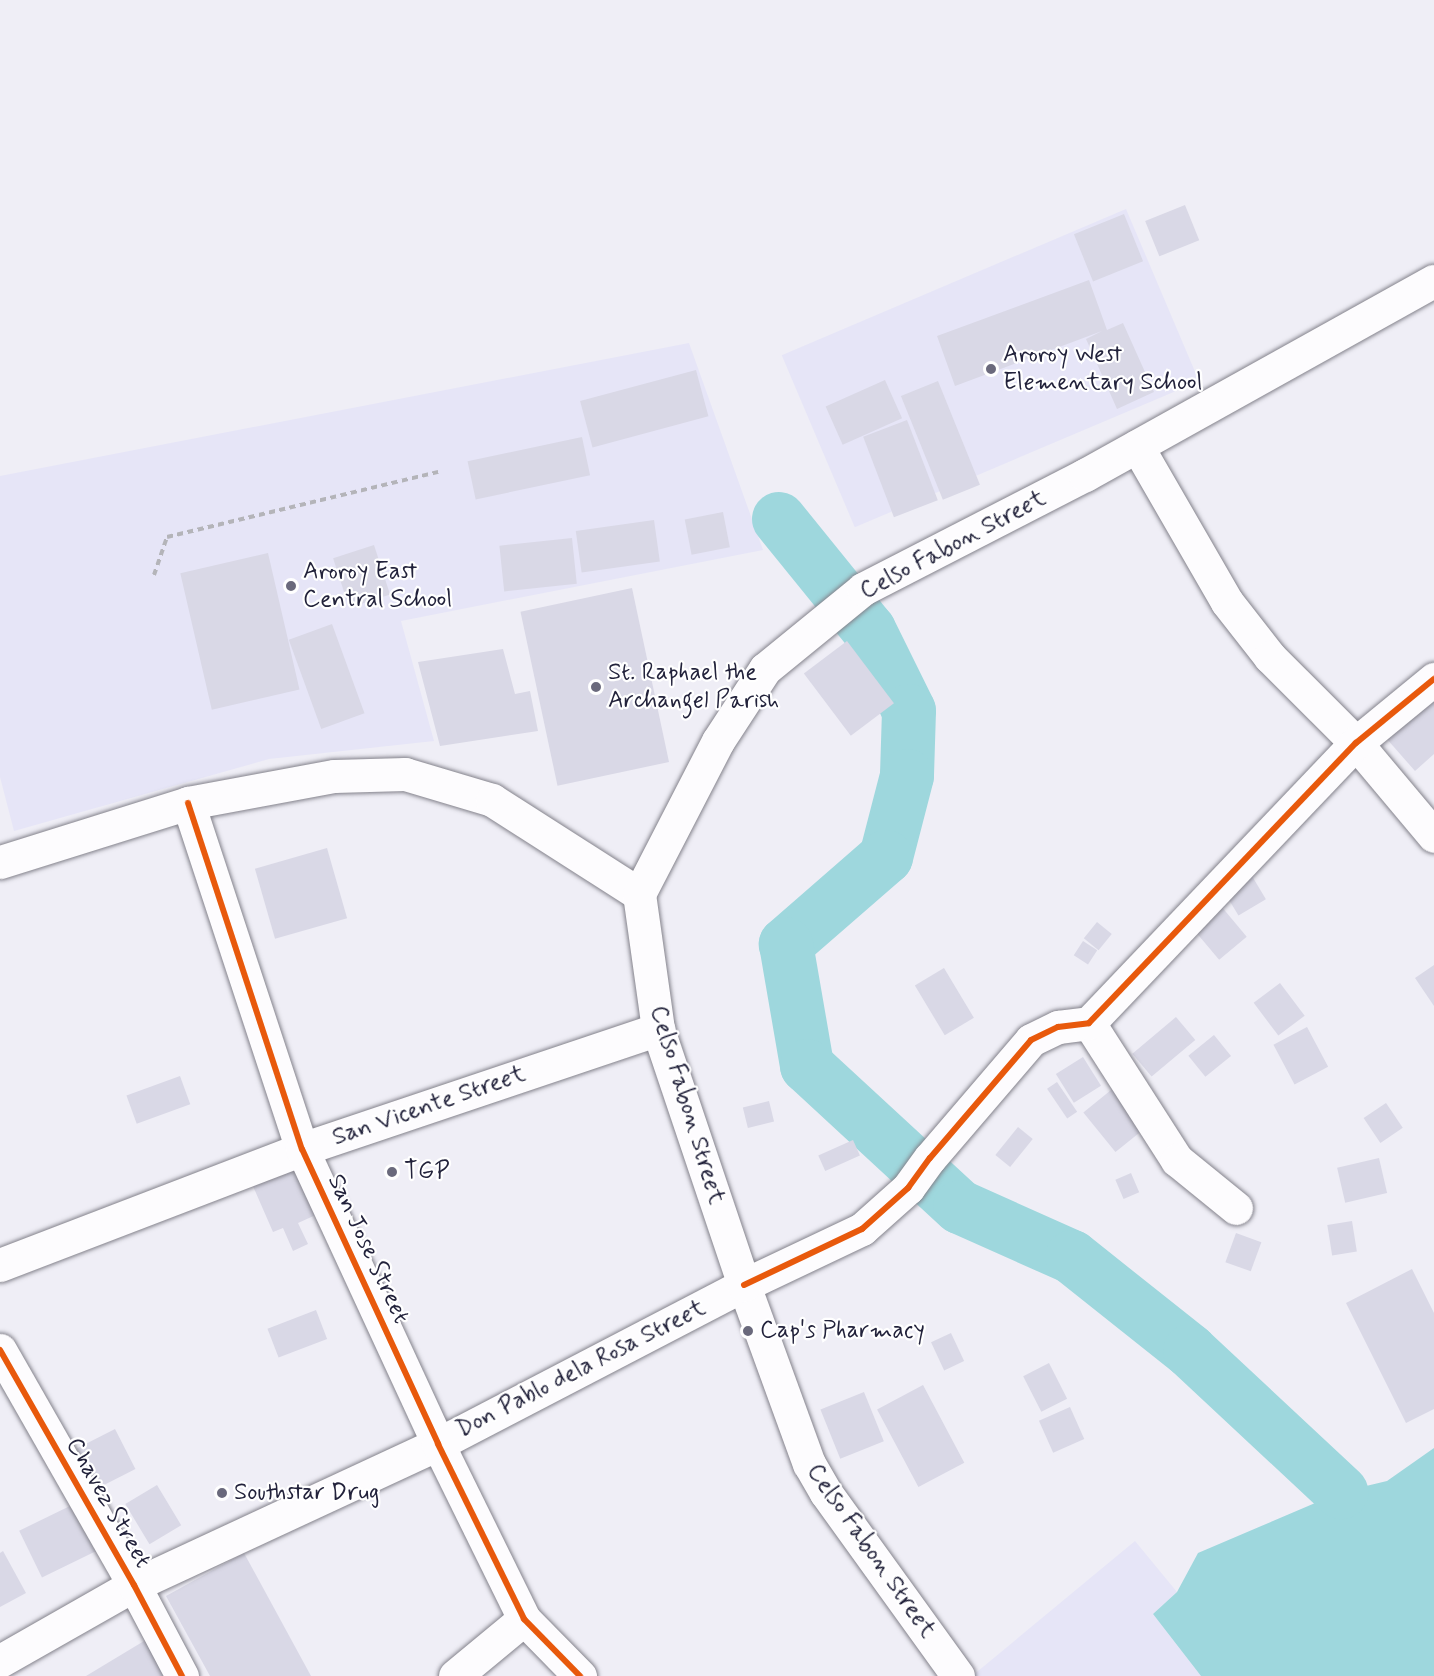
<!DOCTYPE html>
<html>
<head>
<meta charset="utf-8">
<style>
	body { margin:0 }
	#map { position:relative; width:1434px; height:1676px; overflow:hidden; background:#efeef6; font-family:Mynerve,sans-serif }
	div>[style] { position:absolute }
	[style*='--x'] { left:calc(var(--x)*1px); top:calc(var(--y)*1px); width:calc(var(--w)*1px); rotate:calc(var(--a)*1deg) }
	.built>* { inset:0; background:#e6e5f7; transform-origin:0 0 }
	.water>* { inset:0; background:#9ed7dd }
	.river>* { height:54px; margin:-27px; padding:0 27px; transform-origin:27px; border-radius:27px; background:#9ed7dd }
	.building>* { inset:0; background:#d9d8e6; transform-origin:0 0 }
	.path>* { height:4px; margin-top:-2px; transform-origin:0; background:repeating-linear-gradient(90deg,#b4b4b9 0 6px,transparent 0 10.5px) }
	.roads { filter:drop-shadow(0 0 2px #83828b) drop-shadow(0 0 2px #83828b) }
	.minor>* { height:33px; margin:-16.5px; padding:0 16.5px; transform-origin:16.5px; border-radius:16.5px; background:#fdfcfe }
	.major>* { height:33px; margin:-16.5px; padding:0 16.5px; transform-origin:16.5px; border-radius:16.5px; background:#fdfcfe }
	.cycleway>* { height:6px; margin:-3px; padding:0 3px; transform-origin:3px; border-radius:3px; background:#e8590c }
	.dots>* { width:16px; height:16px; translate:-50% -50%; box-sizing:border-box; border:3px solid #fff; border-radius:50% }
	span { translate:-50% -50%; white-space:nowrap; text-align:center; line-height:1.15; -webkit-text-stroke:4.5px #fff; paint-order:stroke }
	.poi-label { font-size:24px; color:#22223b }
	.left { translate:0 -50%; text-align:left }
	.street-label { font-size:24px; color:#22223b }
</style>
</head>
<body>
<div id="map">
	<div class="built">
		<div style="left:1126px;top:209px;width:187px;height:374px;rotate:67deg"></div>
		<div style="clip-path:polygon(689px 343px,763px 550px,401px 621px,434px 741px,269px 759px,14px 831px,0 777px,0 476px)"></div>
		<div style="clip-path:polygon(1135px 1541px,1177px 1592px,1153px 1614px,1201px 1676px,972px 1676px)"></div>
	</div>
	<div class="water">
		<div style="clip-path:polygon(1434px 1448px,1434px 1676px,1201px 1676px,1153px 1614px,1177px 1592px,1198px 1553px,1341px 1492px,1387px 1481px)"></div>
	</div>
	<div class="river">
		<div style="--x:779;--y:519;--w:143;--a:51"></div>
		<div style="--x:869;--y:630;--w:90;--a:63.7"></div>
		<div style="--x:909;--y:711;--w:65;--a:91.8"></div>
		<div style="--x:907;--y:776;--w:84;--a:104.5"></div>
		<div style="--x:886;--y:857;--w:133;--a:139"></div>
		<div style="--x:786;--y:944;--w:124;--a:80.2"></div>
		<div style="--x:807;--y:1066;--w:208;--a:42.7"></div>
		<div style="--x:960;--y:1207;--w:123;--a:24.1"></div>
		<div style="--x:1072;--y:1257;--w:151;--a:38.5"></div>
		<div style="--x:1190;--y:1351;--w:207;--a:43"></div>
	</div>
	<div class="building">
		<div style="left:1185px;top:205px;width:38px;height:43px;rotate:68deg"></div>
		<div style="left:1124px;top:214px;width:51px;height:54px;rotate:68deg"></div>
		<div style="clip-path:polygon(1089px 280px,1107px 330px,1123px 323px,1154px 392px,1117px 409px,1086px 339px,1102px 331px,955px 386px,937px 336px)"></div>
		<div style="left:696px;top:370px;width:48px;height:120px;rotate:75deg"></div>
		<div style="left:885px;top:380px;width:42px;height:65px;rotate:66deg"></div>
		<div style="left:938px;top:381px;width:112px;height:40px;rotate:68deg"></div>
		<div style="left:907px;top:420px;width:86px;height:47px;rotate:69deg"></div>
		<div style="left:582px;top:437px;width:39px;height:117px;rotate:78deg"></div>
		<div style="left:723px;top:512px;width:36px;height:39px;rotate:79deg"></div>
		<div style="left:654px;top:520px;width:42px;height:79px;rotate:82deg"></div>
		<div style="left:572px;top:538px;width:46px;height:73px;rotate:84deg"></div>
		<div style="left:374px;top:545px;width:52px;height:43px;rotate:72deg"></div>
		<div style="left:268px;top:553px;width:140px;height:90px;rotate:77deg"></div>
		<div style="left:632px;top:588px;width:178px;height:114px;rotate:78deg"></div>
		<div style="left:332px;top:624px;width:95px;height:46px;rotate:70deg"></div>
		<div style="left:847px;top:641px;width:78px;height:54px;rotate:53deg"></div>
		<div style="clip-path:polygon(503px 649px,515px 694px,530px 691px,538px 731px,440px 746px,418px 662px)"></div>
		<div style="clip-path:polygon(1434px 696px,1434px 754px,1415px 771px,1386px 738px)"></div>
		<div style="left:327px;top:848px;width:73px;height:75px;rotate:74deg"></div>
		<div style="left:1252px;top:876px;width:27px;height:32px;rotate:59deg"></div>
		<div style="left:1221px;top:906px;width:40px;height:36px;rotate:50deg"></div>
		<div style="left:1097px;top:922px;width:19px;height:21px;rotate:39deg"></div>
		<div style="left:1083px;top:941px;width:17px;height:17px;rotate:33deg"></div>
		<div style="clip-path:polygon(1434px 965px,1434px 1006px,1415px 978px)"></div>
		<div style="left:944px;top:968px;width:58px;height:34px;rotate:59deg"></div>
		<div style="left:1280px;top:983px;width:41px;height:33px;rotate:53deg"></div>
		<div style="left:1176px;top:1017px;width:30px;height:57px;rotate:50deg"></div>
		<div style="left:1307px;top:1027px;width:45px;height:38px;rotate:62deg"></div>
		<div style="left:1214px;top:1035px;width:27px;height:33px;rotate:51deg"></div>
		<div style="left:1083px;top:1057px;width:34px;height:32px;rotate:58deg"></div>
		<div style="left:180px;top:1076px;width:30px;height:57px;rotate:70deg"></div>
		<div style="left:1057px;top:1082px;width:36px;height:12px;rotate:56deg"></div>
		<div style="left:1116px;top:1086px;width:51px;height:42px;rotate:51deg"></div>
		<div style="left:769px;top:1101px;width:21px;height:27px;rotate:76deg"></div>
		<div style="left:1386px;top:1103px;width:30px;height:27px;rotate:56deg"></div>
		<div style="left:1018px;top:1127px;width:19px;height:36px;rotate:39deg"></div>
		<div style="left:853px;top:1140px;width:17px;height:38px;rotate:66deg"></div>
		<div style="left:1379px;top:1158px;width:36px;height:43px;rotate:77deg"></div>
		<div style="clip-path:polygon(297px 1164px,318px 1214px,298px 1223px,308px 1244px,293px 1251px,283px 1228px,273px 1232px,252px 1184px)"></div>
		<div style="left:1131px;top:1173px;width:21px;height:17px;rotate:67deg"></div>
		<div style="left:1352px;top:1221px;width:31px;height:25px;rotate:81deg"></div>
		<div style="left:1236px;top:1233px;width:27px;height:31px;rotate:20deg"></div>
		<div style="clip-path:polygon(1412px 1269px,1434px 1313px,1434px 1409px,1406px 1423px,1346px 1303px)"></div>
		<div style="left:316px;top:1310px;width:31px;height:52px;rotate:69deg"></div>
		<div style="left:951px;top:1333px;width:31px;height:22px;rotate:65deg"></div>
		<div style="left:1049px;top:1363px;width:40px;height:29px;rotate:63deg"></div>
		<div style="left:923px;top:1385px;width:88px;height:52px;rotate:62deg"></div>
		<div style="left:864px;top:1392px;width:53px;height:47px;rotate:68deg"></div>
		<div style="left:1070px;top:1407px;width:35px;height:34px;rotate:66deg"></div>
		<div style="left:115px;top:1429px;width:45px;height:43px;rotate:63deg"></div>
		<div style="left:157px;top:1485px;width:47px;height:37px;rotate:59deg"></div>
		<div style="left:74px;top:1504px;width:52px;height:61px;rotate:64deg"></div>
		<div style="clip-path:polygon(3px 1551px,26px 1593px,0 1607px,0 1553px)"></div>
		<div style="clip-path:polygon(244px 1553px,311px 1676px,210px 1676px,166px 1596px)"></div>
		<div style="clip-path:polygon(149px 1638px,172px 1676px,86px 1676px)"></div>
	</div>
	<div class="path">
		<div style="--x:154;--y:575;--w:40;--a:-71.1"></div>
		<div style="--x:167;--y:537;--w:279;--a:-13.5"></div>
	</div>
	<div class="roads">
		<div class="minor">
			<div style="--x:1137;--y:446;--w:180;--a:60"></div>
			<div style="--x:1227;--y:602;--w:70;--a:52"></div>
			<div style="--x:1270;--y:657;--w:122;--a:45"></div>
			<div style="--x:1356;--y:743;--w:121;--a:50"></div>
			<div style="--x:188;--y:803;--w:364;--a:71.8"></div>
			<div style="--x:302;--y:1149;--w:325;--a:65.2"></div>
			<div style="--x:438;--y:1444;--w:195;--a:63.8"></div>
			<div style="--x:524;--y:1619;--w:80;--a:45.5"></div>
			<div style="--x:0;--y:862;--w:197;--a:-17.4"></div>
			<div style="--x:188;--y:803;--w:148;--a:-10.5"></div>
			<div style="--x:334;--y:776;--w:71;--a:-1.6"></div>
			<div style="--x:405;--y:774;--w:91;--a:16.6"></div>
			<div style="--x:492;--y:800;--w:174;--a:32.6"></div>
			<div style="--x:1089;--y:1023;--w:163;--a:57.3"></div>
			<div style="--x:1177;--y:1160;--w:76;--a:39.1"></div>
			<div style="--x:0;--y:1265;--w:324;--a:-21"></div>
			<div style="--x:302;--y:1149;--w:376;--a:-18.6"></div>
			<div style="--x:744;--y:1285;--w:131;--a:-25.4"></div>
			<div style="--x:862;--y:1229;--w:62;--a:-41.7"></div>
			<div style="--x:908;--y:1188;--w:37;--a:-54"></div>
			<div style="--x:930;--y:1158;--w:155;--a:-49.4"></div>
			<div style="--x:1031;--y:1040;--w:30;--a:-26"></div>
			<div style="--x:1058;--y:1027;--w:31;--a:-7"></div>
			<div style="--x:1089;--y:1023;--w:387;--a:-46.4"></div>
			<div style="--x:1356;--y:743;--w:101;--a:-39.4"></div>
			<div style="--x:0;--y:1350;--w:271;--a:60.3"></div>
			<div style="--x:134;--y:1585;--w:103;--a:62.2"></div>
			<div style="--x:455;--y:1676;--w:89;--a:-39.6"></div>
		</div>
		<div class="major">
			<div style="--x:0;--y:1661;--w:154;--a:-29.6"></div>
			<div style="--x:134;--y:1585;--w:335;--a:-24.9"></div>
			<div style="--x:438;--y:1444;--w:345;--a:-27.5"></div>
			<div style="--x:958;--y:1676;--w:226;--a:-125.8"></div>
			<div style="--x:826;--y:1493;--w:34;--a:-120"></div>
			<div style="--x:809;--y:1464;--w:190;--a:-110"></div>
			<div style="--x:744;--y:1285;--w:270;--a:-108.6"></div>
			<div style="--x:658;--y:1029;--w:136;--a:-98"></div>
			<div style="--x:639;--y:894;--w:172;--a:-62.7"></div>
			<div style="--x:718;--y:741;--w:86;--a:-56.9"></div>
			<div style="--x:765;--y:669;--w:127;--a:-39.2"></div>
			<div style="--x:863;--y:589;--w:250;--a:-27.2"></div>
			<div style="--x:1085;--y:475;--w:399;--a:-29.1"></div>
		</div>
	</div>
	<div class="cycleway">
		<div style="--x:188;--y:803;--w:364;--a:71.8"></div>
		<div style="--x:302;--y:1149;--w:325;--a:65.2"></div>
		<div style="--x:438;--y:1444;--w:195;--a:63.8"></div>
		<div style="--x:524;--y:1619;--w:80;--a:45.5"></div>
		<div style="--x:744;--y:1285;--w:131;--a:-25.4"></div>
		<div style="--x:862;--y:1229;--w:62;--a:-41.7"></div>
		<div style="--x:908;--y:1188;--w:37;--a:-54"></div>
		<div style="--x:930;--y:1158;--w:155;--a:-49.4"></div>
		<div style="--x:1031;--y:1040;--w:30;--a:-26"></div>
		<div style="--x:1058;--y:1027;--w:31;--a:-7"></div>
		<div style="--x:1089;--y:1023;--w:387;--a:-46.4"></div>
		<div style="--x:1356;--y:743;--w:101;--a:-39.4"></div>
		<div style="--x:0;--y:1350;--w:271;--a:60.3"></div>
		<div style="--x:134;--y:1585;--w:103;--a:62.2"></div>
	</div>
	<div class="dots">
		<div style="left:991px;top:369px;background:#6a697c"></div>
		<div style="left:291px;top:586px;background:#6a697c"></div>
		<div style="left:596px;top:687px;background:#6a697c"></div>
		<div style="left:392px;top:1172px;background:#6a697c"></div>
		<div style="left:748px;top:1331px;background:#6a697c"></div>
		<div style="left:222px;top:1493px;background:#6a697c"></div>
	</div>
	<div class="poi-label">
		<span class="left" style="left:1003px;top:369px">Aroroy West<br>Elementary School</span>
		<span class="left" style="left:303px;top:586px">Aroroy East<br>Central School</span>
		<span class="left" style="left:608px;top:687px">St. Raphael the<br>Archangel Parish</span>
		<span class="left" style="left:404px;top:1172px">TGP</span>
		<span class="left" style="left:760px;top:1331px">Cap's Pharmacy</span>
		<span class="left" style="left:234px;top:1493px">Southstar Drug</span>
	</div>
	<div class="street-label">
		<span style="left:953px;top:545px;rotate:-28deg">Celso Fabon Street</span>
		<span style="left:687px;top:1105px;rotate:73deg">Celso Fabon Street</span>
		<span style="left:429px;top:1106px;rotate:-19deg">San Vicente Street</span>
		<span style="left:368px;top:1249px;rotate:65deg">San Jose Street</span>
		<span style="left:581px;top:1369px;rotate:-27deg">Don Pablo dela Rosa Street</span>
		<span style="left:108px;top:1503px;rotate:60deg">Chavez Street</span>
		<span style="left:871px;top:1551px;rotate:55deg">Celso Fabon Street</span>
	</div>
</div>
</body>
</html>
